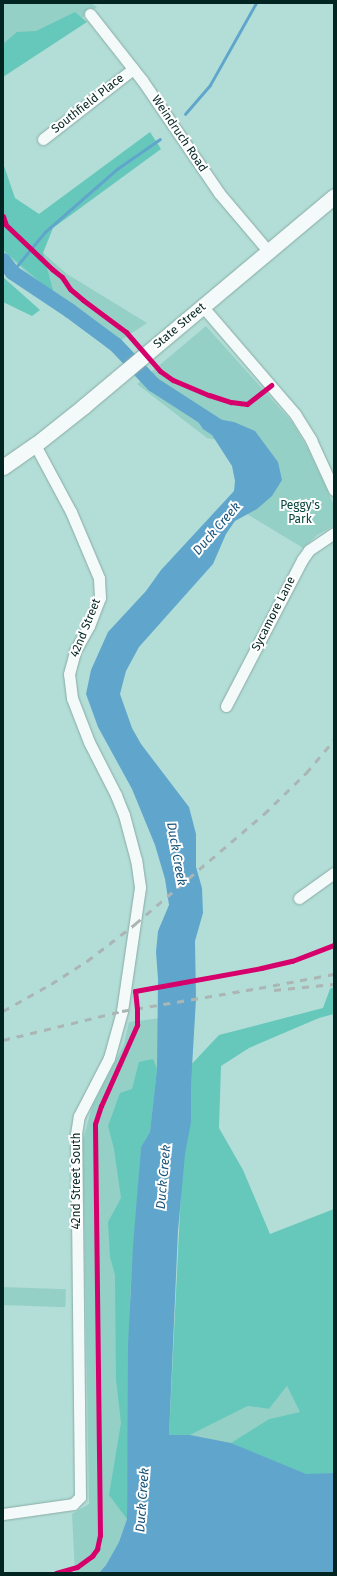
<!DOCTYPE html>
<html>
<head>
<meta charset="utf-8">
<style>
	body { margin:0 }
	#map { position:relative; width:337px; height:1576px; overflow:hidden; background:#b3ded7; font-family:"Fira Sans",sans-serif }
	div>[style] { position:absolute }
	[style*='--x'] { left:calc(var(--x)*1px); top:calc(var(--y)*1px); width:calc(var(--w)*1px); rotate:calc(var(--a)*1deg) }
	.green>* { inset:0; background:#95d0c6; transform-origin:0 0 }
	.forest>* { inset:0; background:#66c7bb }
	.water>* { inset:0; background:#60a6cc }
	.stream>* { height:2.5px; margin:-1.25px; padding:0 1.25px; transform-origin:1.25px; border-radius:1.25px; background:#60a6cc }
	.river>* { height:15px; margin:-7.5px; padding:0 7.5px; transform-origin:7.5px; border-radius:7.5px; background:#60a6cc }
	.roads { filter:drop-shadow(0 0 1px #88aba5) drop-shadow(0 0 1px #88aba5) }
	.minor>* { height:11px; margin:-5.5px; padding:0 5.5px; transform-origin:5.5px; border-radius:5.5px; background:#f4faf9 }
	.major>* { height:15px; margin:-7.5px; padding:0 7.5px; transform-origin:7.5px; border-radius:7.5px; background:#f4faf9 }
	.rail>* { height:2.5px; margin-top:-1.25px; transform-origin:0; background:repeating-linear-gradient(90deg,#aab5b4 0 7px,transparent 0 14px) }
	.cycleway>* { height:5px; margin:-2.5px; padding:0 2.5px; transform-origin:2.5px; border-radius:2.5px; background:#d6006c }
	span { translate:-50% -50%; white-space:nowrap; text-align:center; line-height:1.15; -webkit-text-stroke:4px #fff; paint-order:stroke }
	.street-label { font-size:12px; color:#032521 }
	.park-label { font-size:12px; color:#08453d }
	.water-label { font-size:13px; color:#17527a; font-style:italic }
	.frame { position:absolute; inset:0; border:4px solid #032521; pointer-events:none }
</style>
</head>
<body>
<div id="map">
	<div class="green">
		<div style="clip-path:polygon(3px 3px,91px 3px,97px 7px,3px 76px)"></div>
		<div style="clip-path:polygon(3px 195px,25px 237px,67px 274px,147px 323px,108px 349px,3px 251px)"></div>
		<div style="clip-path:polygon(206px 326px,292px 422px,307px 447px,334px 505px,334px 525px,332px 527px,317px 535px,303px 548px,242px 511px,245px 445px,207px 438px,137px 384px)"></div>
		<div style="clip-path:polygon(185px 1015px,169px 1435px,190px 1435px,248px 1406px,269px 1409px,287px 1386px,301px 1412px,269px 1419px,232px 1443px,260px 1454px,334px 1470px,334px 1537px,127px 1482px,127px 1519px,119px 1542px,106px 1565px,99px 1573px,75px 1573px,72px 1514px,89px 1504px,83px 1140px,92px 1107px,124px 1044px,129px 1022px)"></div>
		<div style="left:3px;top:1287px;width:63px;height:18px;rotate:2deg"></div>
	</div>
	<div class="forest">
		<div style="clip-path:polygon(75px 12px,87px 22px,3px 77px,3px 44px,17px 32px,36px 31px)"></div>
		<div style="clip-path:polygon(150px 132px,161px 149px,53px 228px,43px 253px,54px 294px,3px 250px,3px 163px,15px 198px,39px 214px)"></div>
		<div style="clip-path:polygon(3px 277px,40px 310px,32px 316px,3px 302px)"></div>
		<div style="clip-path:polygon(334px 987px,334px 1014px,319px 1018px,249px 1048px,221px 1066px,219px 1128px,243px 1170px,270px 1234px,334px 1209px,334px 1473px,306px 1475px,231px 1443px,269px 1419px,300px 1412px,287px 1386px,269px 1409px,248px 1406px,190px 1435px,169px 1435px,187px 1069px,219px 1035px,323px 1008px,330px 989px)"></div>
		<div style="clip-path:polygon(153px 1059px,157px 1069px,150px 1132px,141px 1147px,130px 1296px,127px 1519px,109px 1495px,121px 1423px,116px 1379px,115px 1275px,110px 1257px,108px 1222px,121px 1198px,114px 1149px,108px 1126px,120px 1093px,132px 1089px,139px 1062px)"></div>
	</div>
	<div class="water">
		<div style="clip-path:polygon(201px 416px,234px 422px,255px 431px,278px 462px,282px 480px,272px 496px,257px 509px,235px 521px,226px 534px,213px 564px,139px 647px,126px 671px,120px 694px,132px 728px,141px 744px,189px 807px,196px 834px,196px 867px,202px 888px,203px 913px,195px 941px,196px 999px,191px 1084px,191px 1122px,185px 1154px,178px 1231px,169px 1435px,190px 1435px,231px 1443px,306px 1474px,334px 1473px,334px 1573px,99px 1573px,106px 1565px,119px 1542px,127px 1519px,128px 1345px,133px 1246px,141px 1147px,150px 1132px,157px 1069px,158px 979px,156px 952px,158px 931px,169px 905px,165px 879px,155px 845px,132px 789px,98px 727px,86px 694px,91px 670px,108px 632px,146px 591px,161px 570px,234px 491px,235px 481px,232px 466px,212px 435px,203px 429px,197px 420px)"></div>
	</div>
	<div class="stream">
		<div style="--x:185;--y:114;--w:38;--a:-49"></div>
		<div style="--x:210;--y:85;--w:94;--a:-60.7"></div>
		<div style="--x:12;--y:272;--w:52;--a:-50.5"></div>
		<div style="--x:45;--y:232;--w:96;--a:-41.2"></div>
		<div style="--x:117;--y:169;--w:52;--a:-34.9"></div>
	</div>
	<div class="river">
		<div style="--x:3;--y:260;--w:15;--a:53"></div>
		<div style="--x:12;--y:272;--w:69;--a:33.7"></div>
		<div style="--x:69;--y:310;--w:57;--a:36.5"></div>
		<div style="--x:115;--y:344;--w:55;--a:46.5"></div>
		<div style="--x:153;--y:384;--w:77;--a:32.9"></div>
	</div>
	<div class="roads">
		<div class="minor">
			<div style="--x:90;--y:14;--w:84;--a:51.8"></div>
			<div style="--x:142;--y:80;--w:137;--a:55.7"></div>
			<div style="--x:219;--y:193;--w:77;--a:49.7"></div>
			<div style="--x:43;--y:139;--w:114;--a:-37.9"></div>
			<div style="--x:203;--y:307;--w:141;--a:49.3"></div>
			<div style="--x:295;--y:414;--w:31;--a:58"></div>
			<div style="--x:311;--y:440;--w:55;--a:65.3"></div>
			<div style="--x:226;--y:706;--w:165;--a:-62.5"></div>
			<div style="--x:302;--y:560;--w:12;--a:-55"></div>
			<div style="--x:309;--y:550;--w:30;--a:-34"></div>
			<div style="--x:299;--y:898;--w:43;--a:-35.5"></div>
			<div style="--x:3;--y:1514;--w:71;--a:-8.1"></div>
			<div style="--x:73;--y:1504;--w:10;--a:-45"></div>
			<div style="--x:80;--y:1497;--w:363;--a:-90.6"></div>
			<div style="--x:76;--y:1134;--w:18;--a:-81"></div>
			<div style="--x:79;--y:1116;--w:65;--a:-62.7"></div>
			<div style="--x:109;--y:1058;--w:49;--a:-74.5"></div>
			<div style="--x:122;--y:1011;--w:125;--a:-81.7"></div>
			<div style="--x:140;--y:887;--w:27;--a:-98"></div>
			<div style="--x:136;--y:860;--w:47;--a:-104.9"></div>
			<div style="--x:124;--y:815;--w:22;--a:-112"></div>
			<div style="--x:116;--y:795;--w:59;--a:-117"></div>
			<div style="--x:89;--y:742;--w:47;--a:-111.1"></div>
			<div style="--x:72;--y:698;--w:24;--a:-97"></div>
			<div style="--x:69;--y:674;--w:24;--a:-75"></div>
			<div style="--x:75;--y:651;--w:29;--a:-61"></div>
			<div style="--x:89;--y:626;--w:30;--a:-69"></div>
			<div style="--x:100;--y:598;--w:20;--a:-93"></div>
			<div style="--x:99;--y:578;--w:72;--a:-113"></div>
			<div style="--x:71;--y:512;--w:76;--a:-118.2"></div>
		</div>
		<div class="major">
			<div style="--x:3;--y:467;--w:39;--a:-35"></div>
			<div style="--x:35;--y:445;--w:63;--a:-38.5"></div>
			<div style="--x:84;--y:406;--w:326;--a:-40"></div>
		</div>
	</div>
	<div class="rail">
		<div style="--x:274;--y:990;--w:60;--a:-5.7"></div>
		<div style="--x:3;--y:1011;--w:55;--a:-29.4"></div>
		<div style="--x:51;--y:984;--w:43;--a:-32.6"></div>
		<div style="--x:87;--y:961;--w:61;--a:-37.6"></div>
		<div style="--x:135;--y:924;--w:170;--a:-40.5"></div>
		<div style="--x:264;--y:814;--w:59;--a:-44.3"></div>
		<div style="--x:306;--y:773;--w:43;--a:-49.7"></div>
		<div style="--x:3;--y:1040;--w:122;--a:-13.7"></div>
		<div style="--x:122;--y:1011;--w:139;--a:-9.5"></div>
		<div style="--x:259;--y:988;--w:76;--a:-10.6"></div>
	</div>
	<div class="cycleway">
		<div style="--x:3;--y:216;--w:9;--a:72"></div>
		<div style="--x:6;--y:225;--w:64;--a:43.7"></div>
		<div style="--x:52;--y:269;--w:13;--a:39"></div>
		<div style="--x:62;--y:277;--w:14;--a:56"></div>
		<div style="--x:70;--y:289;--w:17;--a:40"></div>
		<div style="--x:83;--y:300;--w:54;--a:36.7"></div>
		<div style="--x:126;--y:332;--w:52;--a:48.9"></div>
		<div style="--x:160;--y:371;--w:16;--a:35"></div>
		<div style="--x:173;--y:380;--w:39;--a:23"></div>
		<div style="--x:209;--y:395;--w:23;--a:18"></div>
		<div style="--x:231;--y:402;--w:16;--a:7"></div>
		<div style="--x:247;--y:404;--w:31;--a:-38"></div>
		<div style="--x:56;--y:1573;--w:22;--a:-16"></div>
		<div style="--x:77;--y:1567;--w:19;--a:-36"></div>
		<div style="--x:92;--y:1556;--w:9;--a:-54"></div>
		<div style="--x:97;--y:1549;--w:14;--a:-78"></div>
		<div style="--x:100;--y:1535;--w:411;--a:-90.7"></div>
		<div style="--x:95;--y:1124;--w:19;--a:-72"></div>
		<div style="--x:101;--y:1106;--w:89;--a:-66"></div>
		<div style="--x:137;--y:1025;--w:16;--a:-90"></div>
		<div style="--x:137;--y:1009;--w:18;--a:-96"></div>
		<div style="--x:135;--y:991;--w:128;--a:-10.3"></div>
		<div style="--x:261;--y:968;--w:32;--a:-13"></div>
		<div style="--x:292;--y:961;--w:45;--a:-20.9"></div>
	</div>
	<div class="street-label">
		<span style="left:88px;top:104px;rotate:-38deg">Southfield Place</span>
		<span style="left:179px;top:134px;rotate:56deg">Weindruch Road</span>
		<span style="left:180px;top:326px;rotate:-40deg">State Street</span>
		<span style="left:274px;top:614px;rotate:-63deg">Sycamore Lane</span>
		<span style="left:86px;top:628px;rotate:-68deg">42nd Street</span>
		<span style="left:77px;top:1181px;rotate:-90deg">42nd Street South</span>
	</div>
	<div class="park-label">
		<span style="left:300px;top:513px">Peggy's<br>Park</span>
	</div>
	<div class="water-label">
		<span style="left:217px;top:529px;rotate:-49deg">Duck Creek</span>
		<span style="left:176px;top:854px;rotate:80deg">Duck Creek</span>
		<span style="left:164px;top:1177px;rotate:-85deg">Duck Creek</span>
		<span style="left:143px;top:1500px;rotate:-86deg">Duck Creek</span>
	</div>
	<div class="frame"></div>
</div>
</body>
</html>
